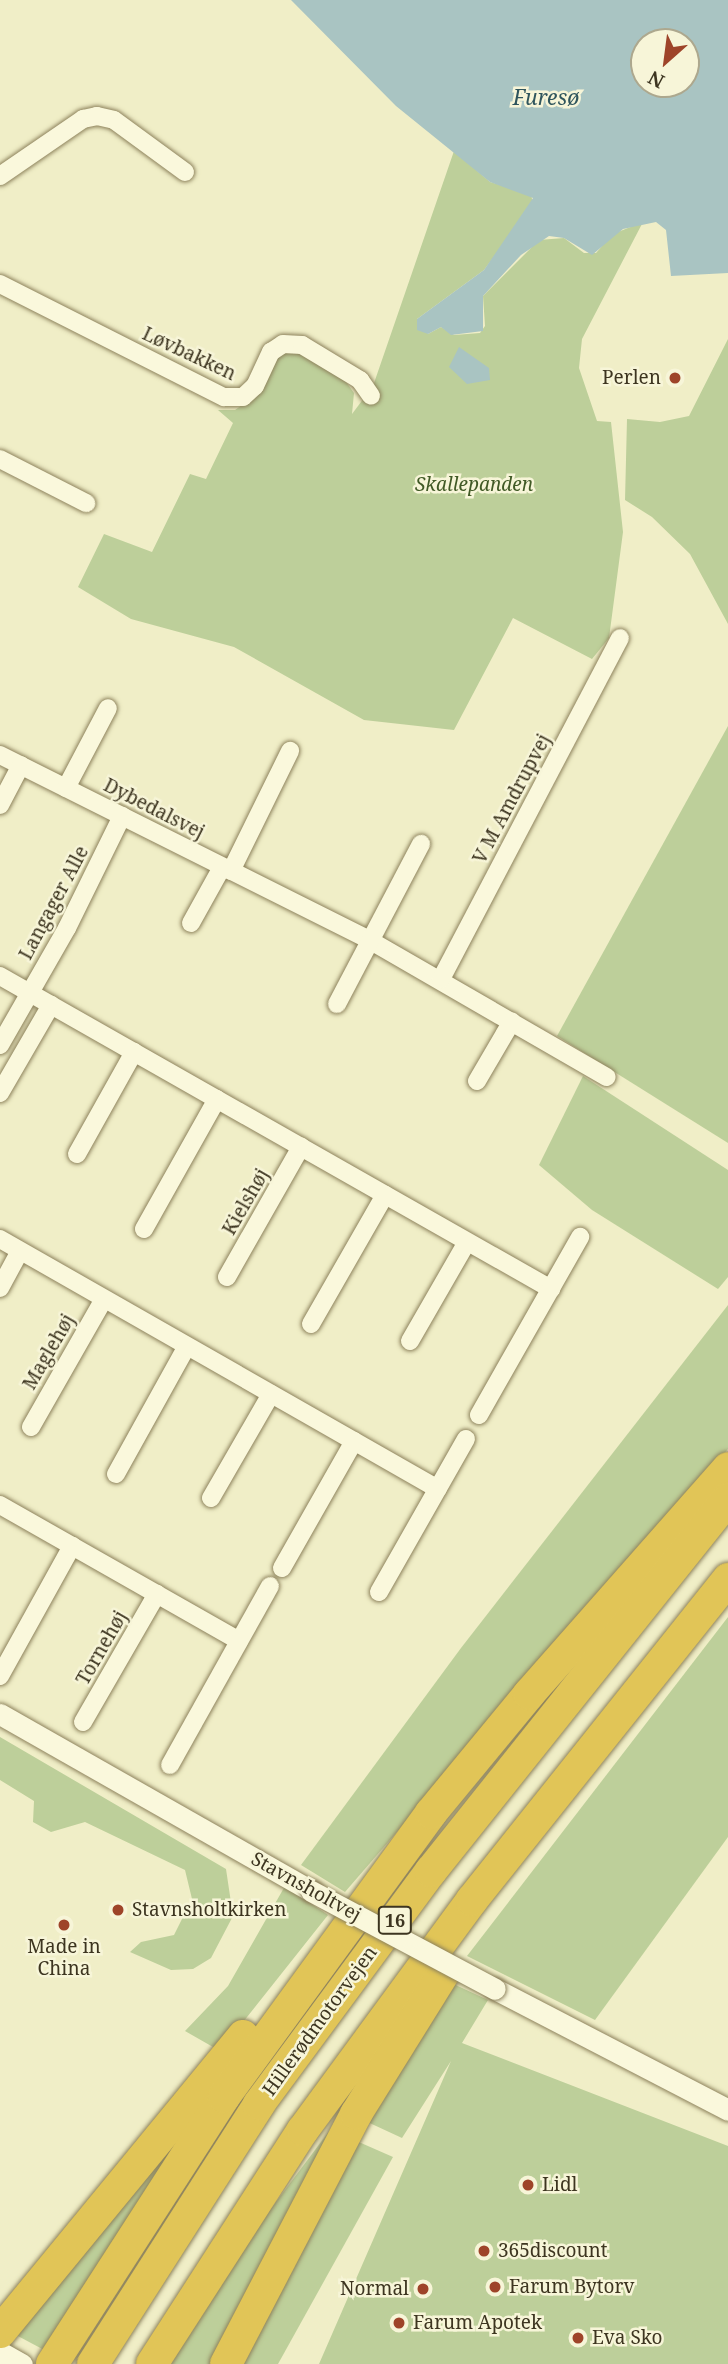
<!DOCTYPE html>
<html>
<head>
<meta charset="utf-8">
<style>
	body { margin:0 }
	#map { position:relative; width:728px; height:2364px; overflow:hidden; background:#f0eec7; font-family:"Noto Serif",serif }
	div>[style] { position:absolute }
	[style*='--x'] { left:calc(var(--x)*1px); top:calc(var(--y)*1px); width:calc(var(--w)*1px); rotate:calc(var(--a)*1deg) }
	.green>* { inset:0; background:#bdcf9a }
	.water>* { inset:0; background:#a9c4c2 }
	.roads { filter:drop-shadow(0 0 2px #8d825c) drop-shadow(0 0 2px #8d825c) }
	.minor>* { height:18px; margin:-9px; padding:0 9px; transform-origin:9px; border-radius:9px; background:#faf8dc }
	.tertiary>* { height:21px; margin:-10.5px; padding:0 10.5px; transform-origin:10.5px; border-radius:10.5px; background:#faf8dc }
	.motorway>* { height:32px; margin:-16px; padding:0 16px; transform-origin:16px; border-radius:16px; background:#e1c557 }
	.bridges { filter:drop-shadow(0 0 2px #8d825c) drop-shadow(0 0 2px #8d825c) }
	.tertiary-bridge>* { height:21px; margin:-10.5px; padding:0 10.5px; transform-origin:10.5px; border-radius:10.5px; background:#faf8dc }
	.dots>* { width:19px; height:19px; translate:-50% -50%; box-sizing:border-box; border:4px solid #f7f5d8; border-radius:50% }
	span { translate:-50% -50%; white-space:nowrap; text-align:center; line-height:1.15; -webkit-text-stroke:5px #f7f5d8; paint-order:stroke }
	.shield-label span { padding:2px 5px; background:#f7f5d8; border:2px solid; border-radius:5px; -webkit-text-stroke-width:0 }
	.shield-label { font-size:18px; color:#3d3520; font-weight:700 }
	.street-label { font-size:19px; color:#3d3520 }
	.poi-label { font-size:19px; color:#3d3520 }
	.right { translate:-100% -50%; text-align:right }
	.left { translate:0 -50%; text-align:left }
	.park-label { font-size:19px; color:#415a26; font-style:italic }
	.water-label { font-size:21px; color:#2f555d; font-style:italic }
	.north { position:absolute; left:630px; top:28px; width:70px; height:70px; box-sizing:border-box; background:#f7f5d8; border:2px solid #ada88e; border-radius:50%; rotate:208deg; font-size:19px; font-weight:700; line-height:28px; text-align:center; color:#3d3520 }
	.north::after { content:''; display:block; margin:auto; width:24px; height:32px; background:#9e4429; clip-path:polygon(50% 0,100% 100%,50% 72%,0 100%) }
</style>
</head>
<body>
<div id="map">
	<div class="green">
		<div style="clip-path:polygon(454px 151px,490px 182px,531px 194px,533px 204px,484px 270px,417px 319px,428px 334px,441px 327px,454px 335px,480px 333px,485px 326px,483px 296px,539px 240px,564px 238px,584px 253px,596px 253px,613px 234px,643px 222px,582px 339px,579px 368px,597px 421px,611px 422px,623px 532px,609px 638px,592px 659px,513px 618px,454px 730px,364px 720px,234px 647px,131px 619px,78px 587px,104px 534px,152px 552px,190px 474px,206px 479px,233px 423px,218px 410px,235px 410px,252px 398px,272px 363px,285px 352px,306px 353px,341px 375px,354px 393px,352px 414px,373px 386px)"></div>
		<div style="clip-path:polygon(728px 339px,728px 624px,690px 554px,652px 517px,625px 500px,627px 419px,660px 422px,689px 416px)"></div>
		<div style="clip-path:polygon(728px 726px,728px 1143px,557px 1036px)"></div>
		<div style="clip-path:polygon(583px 1076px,728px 1170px,728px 1277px,718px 1289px,592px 1210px,539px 1165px)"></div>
		<div style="clip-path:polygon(728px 1305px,728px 1449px,345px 1892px,301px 1865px,461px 1648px)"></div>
		<div style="clip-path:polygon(728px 1617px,728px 1837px,595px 2020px,467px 1956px)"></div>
		<div style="clip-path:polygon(0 1737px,226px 1869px,233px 1916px,211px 1958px,193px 1969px,171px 1970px,130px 1952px,141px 1942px,174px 1935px,192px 1899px,185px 1870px,85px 1822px,51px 1832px,33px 1822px,34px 1801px,0 1780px)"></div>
		<div style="clip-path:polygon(285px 1886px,328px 1915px,220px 2051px,185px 2031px,228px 1986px)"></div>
		<div style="clip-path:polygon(447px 1981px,488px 2000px,462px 2043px,728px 2146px,728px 2364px,319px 2364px,451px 2061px,402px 2138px,361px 2119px)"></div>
		<div style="clip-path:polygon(223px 2076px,46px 2351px,16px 2335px)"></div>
		<div style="clip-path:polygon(330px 2130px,210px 2364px,169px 2364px,231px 2262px)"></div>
		<div style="clip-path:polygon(352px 2139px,393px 2157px,278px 2364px,240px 2364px)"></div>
	</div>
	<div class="water">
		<div style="clip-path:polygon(evenodd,291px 0,728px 0,728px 273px,671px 276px,666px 230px,656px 222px,623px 229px,592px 255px,564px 238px,549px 236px,521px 255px,483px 296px,483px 331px,451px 335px,441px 327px,428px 334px,417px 330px,417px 319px,484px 270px,533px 198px,490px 182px,396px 106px,291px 0,686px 42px,686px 84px,644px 84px,644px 42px,686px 42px)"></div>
		<div style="clip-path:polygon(459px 347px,489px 368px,490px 380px,467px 384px,449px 367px)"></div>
	</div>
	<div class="roads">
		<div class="minor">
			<div style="--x:0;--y:176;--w:101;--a:-34.5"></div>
			<div style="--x:83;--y:119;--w:14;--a:-12"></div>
			<div style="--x:97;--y:116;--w:17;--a:13"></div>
			<div style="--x:114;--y:120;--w:88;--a:36.2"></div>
			<div style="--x:0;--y:284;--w:251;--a:26.8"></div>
			<div style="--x:224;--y:397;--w:19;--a:0"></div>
			<div style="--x:243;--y:397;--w:16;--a:-43"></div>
			<div style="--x:255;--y:386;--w:38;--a:-65"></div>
			<div style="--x:271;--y:352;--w:14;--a:-34"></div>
			<div style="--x:283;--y:344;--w:19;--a:3"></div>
			<div style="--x:302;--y:345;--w:68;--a:31.1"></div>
			<div style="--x:360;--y:380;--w:19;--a:55"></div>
			<div style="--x:0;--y:459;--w:97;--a:27.1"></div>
			<div style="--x:0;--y:755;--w:415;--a:26.6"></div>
			<div style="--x:371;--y:941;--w:272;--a:30"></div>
			<div style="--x:66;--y:788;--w:90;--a:-62.3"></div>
			<div style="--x:0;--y:805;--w:45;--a:-62.3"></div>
			<div style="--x:231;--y:871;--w:134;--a:-63.8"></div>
			<div style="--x:191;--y:923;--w:64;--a:-61"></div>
			<div style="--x:0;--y:976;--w:634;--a:29.6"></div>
			<div style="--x:441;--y:979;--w:385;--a:-62.3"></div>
			<div style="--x:337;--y:1004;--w:181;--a:-62.3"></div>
			<div style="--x:0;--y:1045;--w:135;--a:-60.2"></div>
			<div style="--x:67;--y:928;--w:125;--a:-63.8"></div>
			<div style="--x:477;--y:1081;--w:69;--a:-59.7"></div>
			<div style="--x:0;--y:1093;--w:102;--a:-59.9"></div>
			<div style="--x:77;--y:1154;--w:117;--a:-60.8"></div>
			<div style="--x:144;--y:1229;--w:149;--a:-60.7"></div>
			<div style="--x:0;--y:1239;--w:504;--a:29.72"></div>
			<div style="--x:227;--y:1277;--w:150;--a:-60.4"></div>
			<div style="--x:0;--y:1288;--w:42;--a:-61.6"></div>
			<div style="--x:311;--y:1324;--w:149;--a:-60.2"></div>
			<div style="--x:410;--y:1341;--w:114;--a:-60.1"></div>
			<div style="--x:479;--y:1415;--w:205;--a:-60.4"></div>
			<div style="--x:31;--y:1427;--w:147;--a:-60.3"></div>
			<div style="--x:116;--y:1474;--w:146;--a:-61"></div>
			<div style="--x:211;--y:1498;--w:120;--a:-60"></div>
			<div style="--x:0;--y:1505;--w:275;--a:29.6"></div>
			<div style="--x:282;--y:1568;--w:146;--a:-60.4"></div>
			<div style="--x:379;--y:1592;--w:176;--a:-60.4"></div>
			<div style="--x:0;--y:1676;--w:149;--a:-61"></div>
			<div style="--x:83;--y:1722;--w:148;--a:-60"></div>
			<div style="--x:170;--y:1765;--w:205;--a:-60.8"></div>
		</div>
		<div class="tertiary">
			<div style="--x:0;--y:1714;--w:358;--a:29.6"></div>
			<div style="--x:495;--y:1989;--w:263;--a:27.4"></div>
			<div style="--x:0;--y:2352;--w:25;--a:29"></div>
		</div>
		<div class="motorway">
			<div style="--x:0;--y:2332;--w:383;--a:-50.6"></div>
			<div style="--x:52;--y:2364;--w:318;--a:-57.2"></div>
			<div style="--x:224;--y:2097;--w:351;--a:-53.9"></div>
			<div style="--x:431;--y:1813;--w:154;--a:-50.5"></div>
			<div style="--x:529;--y:1694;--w:301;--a:-48.6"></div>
			<div style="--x:93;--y:2364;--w:308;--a:-57.4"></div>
			<div style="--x:259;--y:2104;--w:290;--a:-53.6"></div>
			<div style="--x:431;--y:1871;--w:476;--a:-51.4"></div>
			<div style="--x:152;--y:2364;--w:278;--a:-57.2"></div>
			<div style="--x:303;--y:2130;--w:285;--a:-53.7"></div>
			<div style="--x:472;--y:1900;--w:411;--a:-51.4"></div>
			<div style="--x:226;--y:2364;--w:282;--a:-62.5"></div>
			<div style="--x:356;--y:2114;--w:165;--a:-58.1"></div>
		</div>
	</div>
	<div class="bridges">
		<div class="tertiary-bridge">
			<div style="--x:311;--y:1891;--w:208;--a:28"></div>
		</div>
	</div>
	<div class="dots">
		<div style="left:675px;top:378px;background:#9e4429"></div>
		<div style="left:118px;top:1910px;background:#9e4429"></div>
		<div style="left:64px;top:1925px;background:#9e4429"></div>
		<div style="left:528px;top:2185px;background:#9e4429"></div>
		<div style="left:484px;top:2251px;background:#9e4429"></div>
		<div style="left:495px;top:2287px;background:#9e4429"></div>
		<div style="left:423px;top:2289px;background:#9e4429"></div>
		<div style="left:399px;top:2323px;background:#9e4429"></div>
		<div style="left:578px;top:2338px;background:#9e4429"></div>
	</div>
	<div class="shield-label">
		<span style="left:395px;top:1920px">16</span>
	</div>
	<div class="street-label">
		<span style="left:189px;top:354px;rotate:25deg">Løvbakken</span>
		<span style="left:512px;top:799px;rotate:-62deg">V M Amdrupvej</span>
		<span style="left:154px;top:809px;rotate:27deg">Dybedalsvej</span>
		<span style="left:54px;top:903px;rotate:-62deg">Langager Alle</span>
		<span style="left:246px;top:1202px;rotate:-60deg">Kielshøj</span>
		<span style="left:49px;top:1352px;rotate:-60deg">Maglehøj</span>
		<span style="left:102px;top:1648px;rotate:-60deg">Tornehøj</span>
		<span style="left:306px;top:1887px;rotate:29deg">Stavnsholtvej</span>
		<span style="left:320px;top:2021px;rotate:-54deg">Hillerødmotorvejen</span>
	</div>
	<div class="poi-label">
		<span class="right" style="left:661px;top:378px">Perlen</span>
		<span class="left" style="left:132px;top:1910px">Stavnsholtkirken</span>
		<span style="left:64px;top:1958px">Made in<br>China</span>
		<span class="left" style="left:542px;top:2185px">Lidl</span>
		<span class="left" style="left:498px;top:2251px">365discount</span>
		<span class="left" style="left:509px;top:2287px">Farum Bytorv</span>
		<span class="right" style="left:409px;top:2289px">Normal</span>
		<span class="left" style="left:413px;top:2323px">Farum Apotek</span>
		<span class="left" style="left:592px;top:2338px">Eva Sko</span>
	</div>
	<div class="park-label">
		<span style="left:474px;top:485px">Skallepanden</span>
	</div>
	<div class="water-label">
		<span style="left:546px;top:97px">Furesø</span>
	</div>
	<div class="north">N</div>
</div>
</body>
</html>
